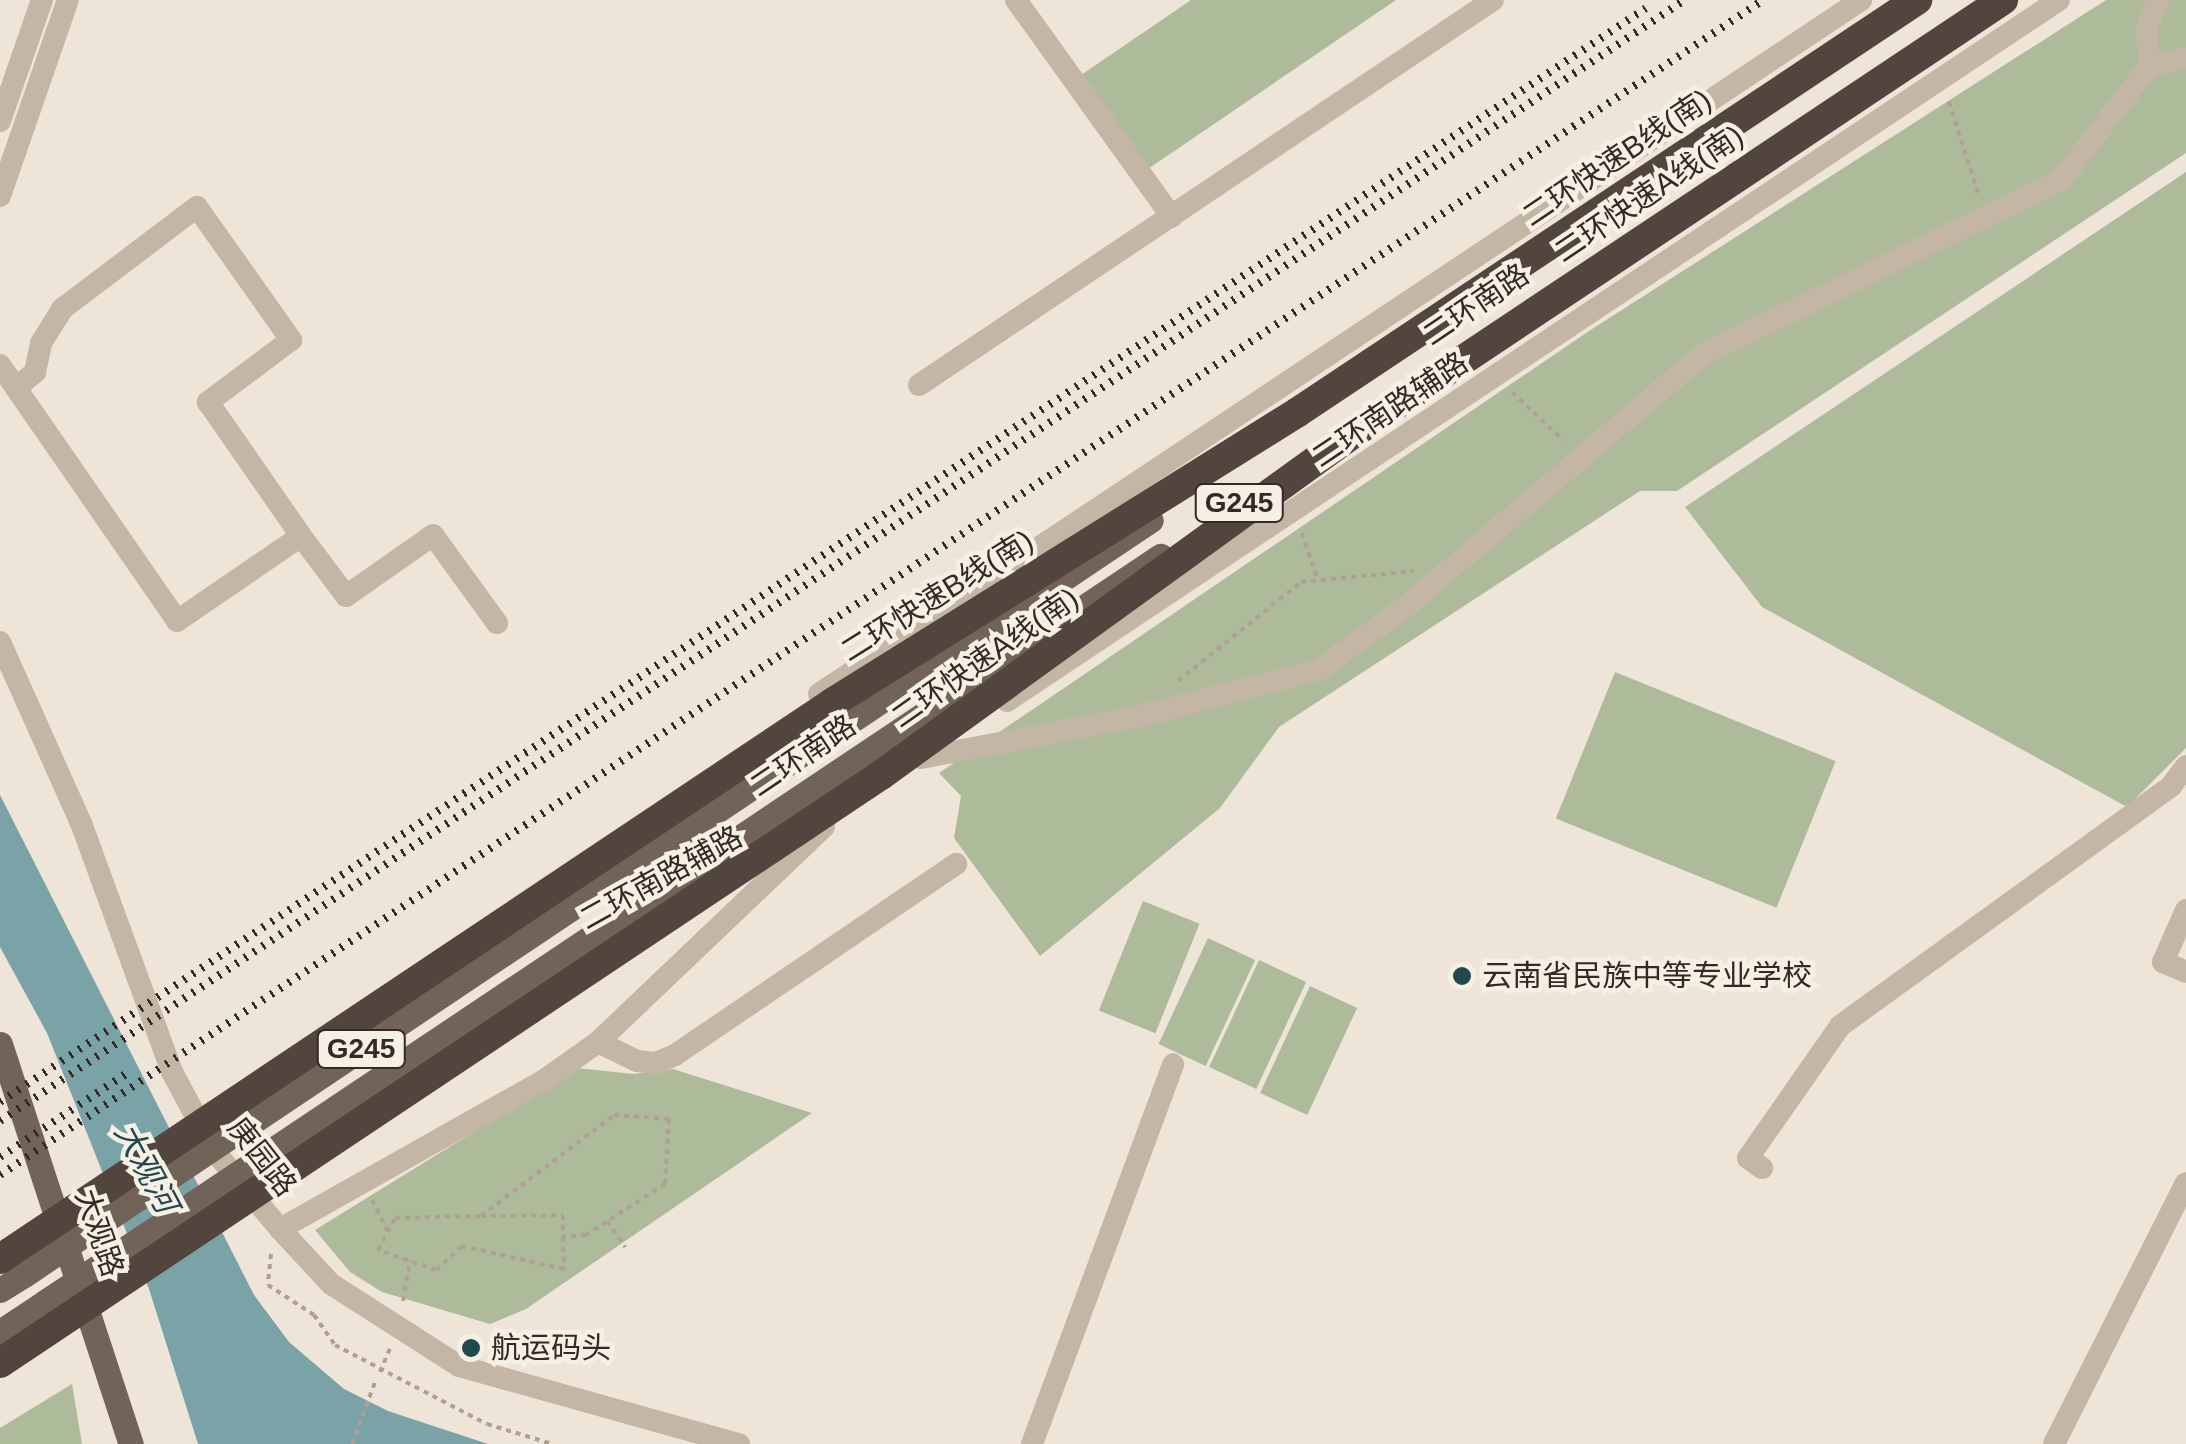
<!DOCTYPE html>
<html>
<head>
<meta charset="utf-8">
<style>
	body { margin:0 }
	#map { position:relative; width:2186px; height:1444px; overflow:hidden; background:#eee5d8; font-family:Arial,"Noto Sans SC",sans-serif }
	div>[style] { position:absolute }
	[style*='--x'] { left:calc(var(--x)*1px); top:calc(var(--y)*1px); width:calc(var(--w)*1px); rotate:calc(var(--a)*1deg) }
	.green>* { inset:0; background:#adbb9a; transform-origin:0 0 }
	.water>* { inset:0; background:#7aa3a8 }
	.path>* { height:4px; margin-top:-2px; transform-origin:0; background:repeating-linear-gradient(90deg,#b0a090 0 5px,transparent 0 10px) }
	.minor>* { height:22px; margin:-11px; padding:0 11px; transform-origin:11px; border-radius:11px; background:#c4b6a5 }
	.major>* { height:25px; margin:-12.5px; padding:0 12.5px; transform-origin:12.5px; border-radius:12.5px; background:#726358 }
	.rail>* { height:8px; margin-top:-4px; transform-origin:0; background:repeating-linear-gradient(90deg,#312a26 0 2.5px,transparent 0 10.5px) }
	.major-bridge>* { height:25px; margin:-12.5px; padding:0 12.5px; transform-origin:12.5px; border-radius:12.5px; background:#726358 }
	.highway-bridge>* { height:30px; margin:-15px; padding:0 15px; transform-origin:15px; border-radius:15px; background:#51453e }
	.dots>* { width:28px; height:28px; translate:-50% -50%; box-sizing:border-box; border:5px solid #f6efe3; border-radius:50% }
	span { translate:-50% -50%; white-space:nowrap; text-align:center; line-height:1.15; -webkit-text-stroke:9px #f6efe3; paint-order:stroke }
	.shield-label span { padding:2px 8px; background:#f6efe3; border:2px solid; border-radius:8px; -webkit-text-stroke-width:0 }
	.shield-label { font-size:28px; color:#312a26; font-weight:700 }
	.street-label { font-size:30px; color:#312a26 }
	.poi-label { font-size:30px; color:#312a26 }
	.left { translate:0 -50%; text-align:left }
	.water-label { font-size:32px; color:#20484e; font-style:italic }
</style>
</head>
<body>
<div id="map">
	<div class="green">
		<div style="clip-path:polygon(1191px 0,1396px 0,1145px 171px,1081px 75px)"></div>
		<div style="clip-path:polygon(2106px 0,2186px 0,2186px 153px,1677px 491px,1640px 491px,1279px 727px,1220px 808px,1040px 956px,954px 838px,961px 796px,939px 773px,1589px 331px)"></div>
		<div style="clip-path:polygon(2186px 172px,2186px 748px,2127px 807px,1762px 607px,1685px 507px)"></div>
		<div style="left:1615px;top:672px;width:238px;height:158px;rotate:22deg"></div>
		<div style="left:1143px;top:901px;width:61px;height:118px;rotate:22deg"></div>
		<div style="left:1208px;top:938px;width:52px;height:117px;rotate:25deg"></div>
		<div style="left:1259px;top:960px;width:52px;height:118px;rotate:25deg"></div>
		<div style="left:1310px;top:986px;width:52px;height:118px;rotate:25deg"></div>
		<div style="clip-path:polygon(577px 1068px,634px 1074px,673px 1069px,812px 1113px,526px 1309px,490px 1324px,382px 1292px,350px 1272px,315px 1230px)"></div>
		<div style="clip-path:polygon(72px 1384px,82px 1444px,0 1444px,0 1428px)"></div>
	</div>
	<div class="water">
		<div style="clip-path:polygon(0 795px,254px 1295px,289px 1342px,344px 1389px,388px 1411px,488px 1444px,198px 1444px,149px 1289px,47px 1033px,0 947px)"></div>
	</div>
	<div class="path">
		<div style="--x:1949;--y:102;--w:96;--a:72.3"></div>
		<div style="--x:1512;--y:392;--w:70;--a:43.3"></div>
		<div style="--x:1302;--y:533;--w:50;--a:71.2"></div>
		<div style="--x:1178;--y:681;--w:158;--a:-38.8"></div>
		<div style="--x:1301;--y:582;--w:113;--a:-5.6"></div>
		<div style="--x:372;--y:1200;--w:36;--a:63"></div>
		<div style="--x:481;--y:1216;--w:82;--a:-0.7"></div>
		<div style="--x:563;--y:1215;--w:22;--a:90"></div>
		<div style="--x:563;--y:1237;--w:32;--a:88"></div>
		<div style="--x:564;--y:1269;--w:105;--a:-167.3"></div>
		<div style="--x:462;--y:1246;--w:35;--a:137"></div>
		<div style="--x:436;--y:1270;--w:61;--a:-161"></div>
		<div style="--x:378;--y:1250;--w:36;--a:-62"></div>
		<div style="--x:395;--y:1218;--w:86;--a:-1.3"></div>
		<div style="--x:481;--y:1216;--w:167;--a:-37.2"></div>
		<div style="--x:614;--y:1115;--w:55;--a:4.2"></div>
		<div style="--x:669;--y:1119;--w:65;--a:93.5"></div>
		<div style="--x:665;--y:1184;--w:94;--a:147.2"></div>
		<div style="--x:586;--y:1235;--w:23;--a:175"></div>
		<div style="--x:607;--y:1221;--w:32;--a:55"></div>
		<div style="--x:271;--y:1254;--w:31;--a:96"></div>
		<div style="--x:268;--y:1285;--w:55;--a:33.1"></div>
		<div style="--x:314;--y:1315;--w:37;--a:55"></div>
		<div style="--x:335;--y:1345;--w:171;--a:27.5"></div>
		<div style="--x:487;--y:1424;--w:68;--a:17.1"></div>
		<div style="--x:403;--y:1301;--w:41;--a:-80.1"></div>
		<div style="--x:380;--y:1372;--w:26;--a:-67"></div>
		<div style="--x:352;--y:1444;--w:66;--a:-69.6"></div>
	</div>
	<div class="minor">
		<div style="--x:1016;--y:0;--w:267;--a:54.3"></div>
		<div style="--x:2149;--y:66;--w:39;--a:-93"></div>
		<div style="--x:2147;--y:27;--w:29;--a:-68"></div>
		<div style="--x:0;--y:121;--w:128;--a:-70.9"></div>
		<div style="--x:0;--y:196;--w:207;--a:-70.9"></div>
		<div style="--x:0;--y:365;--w:311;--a:55.3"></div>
		<div style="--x:177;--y:621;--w:150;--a:-34.4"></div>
		<div style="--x:301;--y:536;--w:75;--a:53.1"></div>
		<div style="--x:346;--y:596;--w:106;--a:-35"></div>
		<div style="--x:433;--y:535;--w:109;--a:54"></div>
		<div style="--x:919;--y:385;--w:691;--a:-33.85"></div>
		<div style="--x:16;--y:388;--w:25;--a:-40"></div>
		<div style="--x:35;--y:372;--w:30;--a:-78"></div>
		<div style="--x:41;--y:343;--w:40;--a:-58"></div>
		<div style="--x:62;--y:309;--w:169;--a:-37.1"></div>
		<div style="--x:197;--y:207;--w:163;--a:54.7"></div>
		<div style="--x:291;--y:340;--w:104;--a:143.2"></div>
		<div style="--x:208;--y:402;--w:163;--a:55.2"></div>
		<div style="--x:0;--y:642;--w:198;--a:65.9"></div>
		<div style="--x:81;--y:823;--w:265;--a:69.9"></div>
		<div style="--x:172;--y:1072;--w:91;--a:61.7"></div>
		<div style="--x:215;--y:1152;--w:101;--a:49.8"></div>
		<div style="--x:280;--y:1229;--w:75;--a:47.2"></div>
		<div style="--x:331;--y:1284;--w:152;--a:32.6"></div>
		<div style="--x:459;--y:1366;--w:291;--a:15.6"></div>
		<div style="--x:819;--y:694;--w:1252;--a:-33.66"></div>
		<div style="--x:1007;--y:701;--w:1264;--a:-33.68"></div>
		<div style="--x:921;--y:758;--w:224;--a:-10.8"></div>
		<div style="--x:1141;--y:716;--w:185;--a:-14.7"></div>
		<div style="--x:1320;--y:669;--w:104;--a:-36"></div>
		<div style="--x:1404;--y:608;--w:394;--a:-40.3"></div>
		<div style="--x:1705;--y:353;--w:396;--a:-25.9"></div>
		<div style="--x:2061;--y:180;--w:144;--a:-52.3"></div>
		<div style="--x:2149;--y:66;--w:38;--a:-12"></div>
		<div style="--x:2186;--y:910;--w:57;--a:113.9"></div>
		<div style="--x:2163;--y:962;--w:25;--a:23"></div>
		<div style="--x:598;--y:1042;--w:43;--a:26"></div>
		<div style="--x:637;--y:1061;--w:19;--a:6"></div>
		<div style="--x:656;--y:1063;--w:21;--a:-23"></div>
		<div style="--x:675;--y:1055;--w:340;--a:-34.2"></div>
		<div style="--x:1762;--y:1168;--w:17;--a:-144"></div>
		<div style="--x:1748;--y:1158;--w:161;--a:-55.1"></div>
		<div style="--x:1840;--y:1026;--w:409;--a:-35.9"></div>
		<div style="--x:2171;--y:786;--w:25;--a:-53"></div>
		<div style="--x:280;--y:1229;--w:302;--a:-29.4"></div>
		<div style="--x:543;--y:1081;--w:67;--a:-35.3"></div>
		<div style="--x:598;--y:1042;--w:312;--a:-43.6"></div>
		<div style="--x:1032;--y:1444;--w:405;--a:-69.6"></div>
		<div style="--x:2054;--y:1444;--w:292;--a:-63.2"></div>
	</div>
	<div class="major">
		<div style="--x:0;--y:1044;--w:421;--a:71.9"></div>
		<div style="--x:255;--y:1120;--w:1078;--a:-33.81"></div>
		<div style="--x:277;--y:1147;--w:1063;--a:-33.79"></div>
		<div style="--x:0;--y:1290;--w:28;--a:-32"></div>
		<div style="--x:0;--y:1332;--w:54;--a:-33.7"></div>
	</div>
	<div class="rail">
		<div style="--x:0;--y:1102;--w:1976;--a:-33.61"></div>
		<div style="--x:0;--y:1121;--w:2024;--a:-33.64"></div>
		<div style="--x:0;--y:1157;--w:151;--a:-33.4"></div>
		<div style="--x:0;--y:1175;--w:2119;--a:-33.68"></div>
	</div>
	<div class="major-bridge">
		<div style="--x:24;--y:1275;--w:278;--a:-33.9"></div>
		<div style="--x:45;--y:1302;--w:279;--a:-33.7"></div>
	</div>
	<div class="highway-bridge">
		<div style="--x:0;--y:1259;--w:1001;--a:-33.75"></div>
		<div style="--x:832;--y:703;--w:549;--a:-31.98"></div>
		<div style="--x:1298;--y:412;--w:744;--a:-33.65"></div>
		<div style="--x:0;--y:1363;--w:1059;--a:-33.72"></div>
		<div style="--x:881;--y:775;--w:585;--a:-35.89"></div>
		<div style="--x:1355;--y:432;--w:779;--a:-33.69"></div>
	</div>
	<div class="dots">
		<div style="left:1462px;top:976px;background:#20484e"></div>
		<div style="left:471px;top:1348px;background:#20484e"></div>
	</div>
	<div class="shield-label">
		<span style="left:1239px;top:503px">G245</span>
		<span style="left:361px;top:1049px">G245</span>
	</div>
	<div class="street-label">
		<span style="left:1617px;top:158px;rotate:-34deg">二环快速B线(南)</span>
		<span style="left:1649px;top:194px;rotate:-34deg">二环快速A线(南)</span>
		<span style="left:1476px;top:305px;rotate:-34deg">二环南路</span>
		<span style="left:1390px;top:410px;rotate:-34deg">二环南路辅路</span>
		<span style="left:937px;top:596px;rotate:-32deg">二环快速B线(南)</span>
		<span style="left:985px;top:658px;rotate:-35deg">二环快速A线(南)</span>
		<span style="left:803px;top:756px;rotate:-34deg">二环南路</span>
		<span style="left:661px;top:878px;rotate:-29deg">二环南路辅路</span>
		<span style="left:262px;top:1157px;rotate:52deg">庚园路</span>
		<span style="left:99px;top:1233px;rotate:71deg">大观路</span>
	</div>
	<div class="poi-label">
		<span class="left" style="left:1482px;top:976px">云南省民族中等专业学校</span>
		<span class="left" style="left:491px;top:1348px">航运码头</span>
	</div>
	<div class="water-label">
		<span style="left:146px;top:1168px;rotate:62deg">大观河</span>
	</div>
</div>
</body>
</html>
